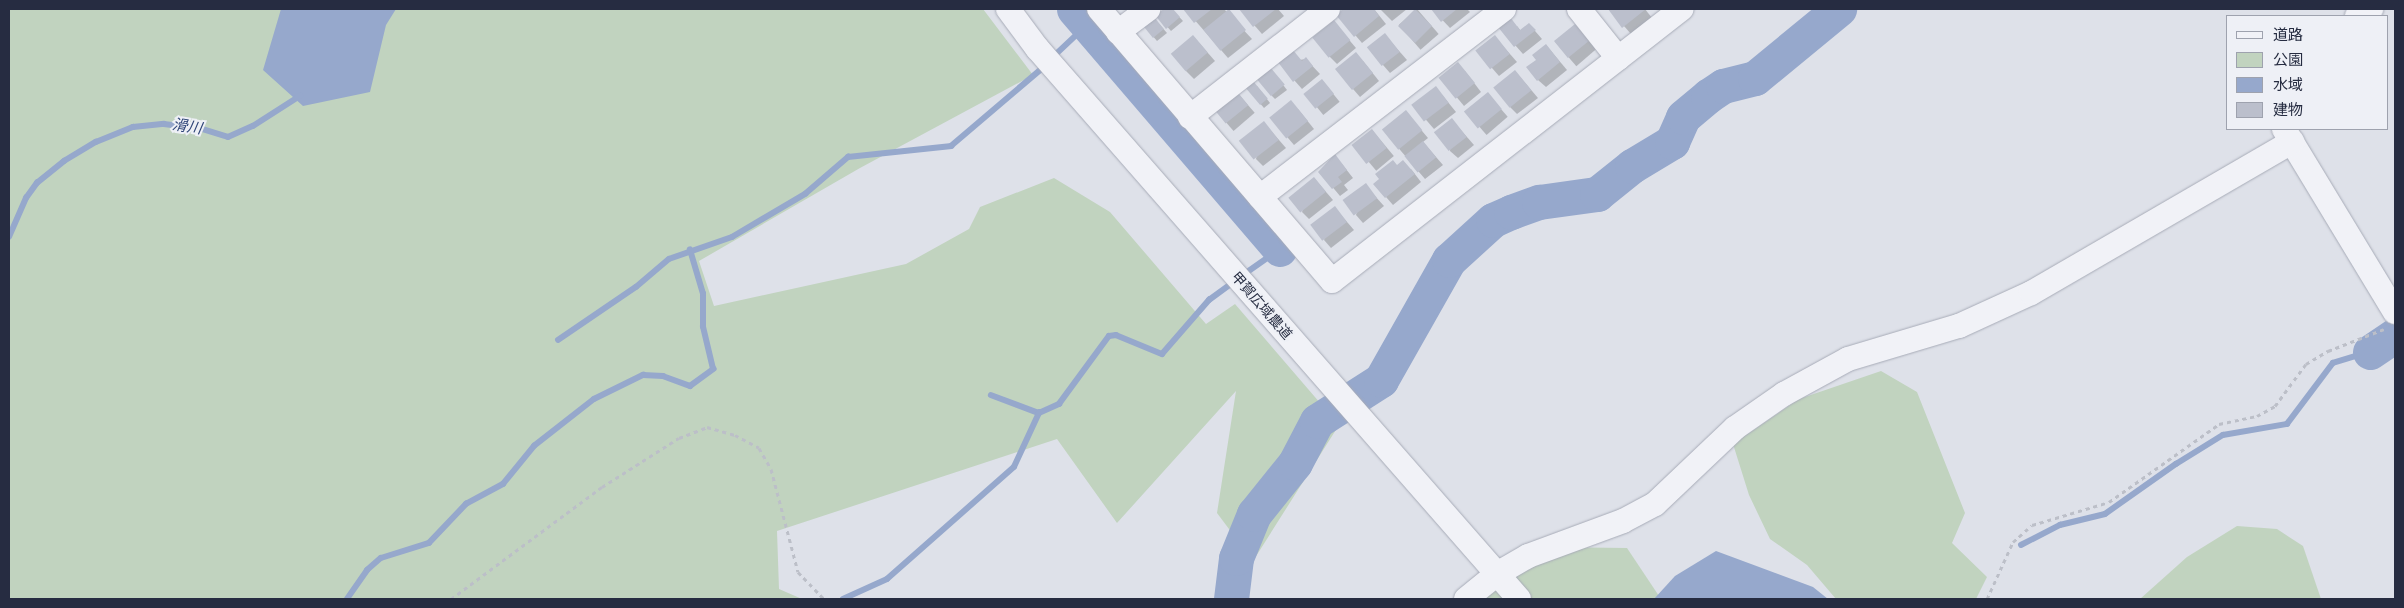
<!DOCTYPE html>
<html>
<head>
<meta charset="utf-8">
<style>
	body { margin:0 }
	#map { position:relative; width:2404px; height:608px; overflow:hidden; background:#dee1e9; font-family:"Source Sans 3","Noto Sans JP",sans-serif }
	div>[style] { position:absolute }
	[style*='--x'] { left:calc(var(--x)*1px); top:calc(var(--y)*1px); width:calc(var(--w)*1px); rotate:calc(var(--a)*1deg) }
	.green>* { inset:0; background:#c1d3bf }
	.water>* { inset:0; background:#96a8cc }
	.shadow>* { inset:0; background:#0003; transform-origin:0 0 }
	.stream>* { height:5.5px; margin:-2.75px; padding:0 2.75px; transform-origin:2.75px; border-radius:2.75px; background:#96a8cc }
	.river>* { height:35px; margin:-17.5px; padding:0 17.5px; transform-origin:17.5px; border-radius:17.5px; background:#96a8cc }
	.building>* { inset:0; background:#bbbfcc; transform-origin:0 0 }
	.path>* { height:3px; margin-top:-1.5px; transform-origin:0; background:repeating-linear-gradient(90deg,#bcbfc8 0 4px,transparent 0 8px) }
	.roads { filter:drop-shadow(0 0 1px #a7abb7) drop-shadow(0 0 1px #a7abb7) }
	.minor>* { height:24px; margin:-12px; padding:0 12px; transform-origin:12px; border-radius:12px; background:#f1f2f7 }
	span { translate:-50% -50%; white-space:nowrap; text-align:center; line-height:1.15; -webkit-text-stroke:4px #eef0f6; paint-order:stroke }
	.street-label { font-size:14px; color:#262c41 }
	.water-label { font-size:15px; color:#2e4477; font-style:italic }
	.frame { position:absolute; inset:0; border:10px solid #262c41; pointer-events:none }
	.legend { position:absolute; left:2226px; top:15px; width:162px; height:115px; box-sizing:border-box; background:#eef0f6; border:1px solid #9ea2ae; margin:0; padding:6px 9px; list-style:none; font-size:15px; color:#262c41 }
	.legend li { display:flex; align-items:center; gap:10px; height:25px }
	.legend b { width:25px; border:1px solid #9ea2ae }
</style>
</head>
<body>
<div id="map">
	<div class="green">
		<div style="clip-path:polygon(9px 9px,983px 9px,1033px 75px,860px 168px,699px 261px,714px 306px,906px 264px,969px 229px,980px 207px,1054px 178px,1110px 212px,1206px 324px,1235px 304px,1339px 425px,1253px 561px,1217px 513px,1236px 391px,1117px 523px,1057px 439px,777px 531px,779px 589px,802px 599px,9px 599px)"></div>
		<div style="clip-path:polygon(1881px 371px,1917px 392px,1965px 513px,1952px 543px,1987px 577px,1976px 599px,1836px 599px,1807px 565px,1770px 539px,1749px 495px,1733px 444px,1799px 399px)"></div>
		<div style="clip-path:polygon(2237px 526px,2277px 529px,2303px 546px,2321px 599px,2140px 599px,2187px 557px)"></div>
		<div style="clip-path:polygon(1546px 547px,1627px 548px,1661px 599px,1468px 599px)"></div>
	</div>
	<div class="water">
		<div style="clip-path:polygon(281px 9px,396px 9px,386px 25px,370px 92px,303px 106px,263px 70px)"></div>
		<div style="clip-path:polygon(1716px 551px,1813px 587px,1828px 599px,1654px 599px,1675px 576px)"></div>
	</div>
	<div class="shadow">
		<div style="clip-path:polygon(1166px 9px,1172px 9px,1183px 21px,1171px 31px,1157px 15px)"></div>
		<div style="clip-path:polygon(1185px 9px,1224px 9px,1252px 39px,1228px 58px)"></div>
		<div style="clip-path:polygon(1240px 9px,1278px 9px,1284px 16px,1262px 34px)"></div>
		<div style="clip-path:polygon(1345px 9px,1374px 9px,1386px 24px,1362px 43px,1338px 15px)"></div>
		<div style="clip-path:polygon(1380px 9px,1407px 9px,1392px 21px)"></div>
		<div style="left:1417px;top:9px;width:33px;height:24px;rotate:49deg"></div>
		<div style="clip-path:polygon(1432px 9px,1467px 9px,1470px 12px,1450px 28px)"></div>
		<div style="clip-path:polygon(1609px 9px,1645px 9px,1652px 18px,1631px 34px)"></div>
		<div style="clip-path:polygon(1153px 17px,1167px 33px,1157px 41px,1140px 21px)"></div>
		<div style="clip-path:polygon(1334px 22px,1356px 48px,1337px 64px,1329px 56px)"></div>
		<div style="clip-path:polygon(1529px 24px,1542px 39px,1523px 54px,1499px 27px,1517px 26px,1521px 31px)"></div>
		<div style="left:1575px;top:25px;width:32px;height:26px;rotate:49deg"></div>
		<div style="clip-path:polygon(1385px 35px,1407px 60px,1390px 73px,1383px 65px)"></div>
		<div style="clip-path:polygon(1193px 36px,1215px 61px,1194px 79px,1186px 71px)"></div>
		<div style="clip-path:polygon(1495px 37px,1517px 62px,1499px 76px,1492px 68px)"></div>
		<div style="clip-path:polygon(1546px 45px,1567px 70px,1546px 87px,1538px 80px,1538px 60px)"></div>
		<div style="clip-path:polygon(1306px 59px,1320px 74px,1302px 89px,1279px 63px)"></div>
		<div style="clip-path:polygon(1363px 61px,1379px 81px,1360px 97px,1353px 89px)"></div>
		<div style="clip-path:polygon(1465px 71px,1481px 92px,1464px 106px,1440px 77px)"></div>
		<div style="clip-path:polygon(1515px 71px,1538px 98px,1517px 114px,1510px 107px)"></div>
		<div style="clip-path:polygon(1273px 72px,1287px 90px,1275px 99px,1272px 96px)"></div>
		<div style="left:1322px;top:80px;width:28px;height:21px;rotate:51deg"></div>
		<div style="clip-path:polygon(1257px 86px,1270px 103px,1264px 108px,1247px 88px)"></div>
		<div style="left:1235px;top:90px;width:30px;height:28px;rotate:49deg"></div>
		<div style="left:1488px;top:94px;width:30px;height:28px;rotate:49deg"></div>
		<div style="clip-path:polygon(1443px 96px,1456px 112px,1434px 129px,1414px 106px)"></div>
		<div style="clip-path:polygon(1298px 109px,1314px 129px,1294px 145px,1271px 118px)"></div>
		<div style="clip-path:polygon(1406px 112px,1428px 138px,1423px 142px,1443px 165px,1425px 179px,1383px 130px)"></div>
		<div style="clip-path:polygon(1452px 120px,1474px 145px,1458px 158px,1450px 151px)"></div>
		<div style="clip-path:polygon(1264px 123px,1286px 148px,1263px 166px,1256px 159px)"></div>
		<div style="left:1372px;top:130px;width:34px;height:23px;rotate:50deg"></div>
		<div style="clip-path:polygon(1342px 164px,1353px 178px,1344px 185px,1348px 190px,1340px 196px,1320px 172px)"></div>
		<div style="clip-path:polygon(1397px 167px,1411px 169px,1421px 182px,1393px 205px,1386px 197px)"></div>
		<div style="clip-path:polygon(1314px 178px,1333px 200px,1309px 219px,1302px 212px)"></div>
		<div style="clip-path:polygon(1365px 185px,1384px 206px,1363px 223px,1356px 215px)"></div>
		<div style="clip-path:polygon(1335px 208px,1354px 230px,1331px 248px,1324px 240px)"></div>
	</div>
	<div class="stream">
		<div style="--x:1053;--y:57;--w:47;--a:-43.3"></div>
		<div style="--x:9;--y:237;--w:43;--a:-66.4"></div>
		<div style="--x:26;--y:198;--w:19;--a:-54"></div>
		<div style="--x:37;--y:183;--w:35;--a:-39"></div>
		<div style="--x:64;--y:161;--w:37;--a:-31"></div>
		<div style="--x:96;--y:142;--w:40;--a:-22"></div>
		<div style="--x:133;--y:127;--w:31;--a:-6"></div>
		<div style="--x:164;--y:124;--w:35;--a:7"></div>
		<div style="--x:199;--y:128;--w:30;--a:17"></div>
		<div style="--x:228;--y:137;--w:27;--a:-24"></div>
		<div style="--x:253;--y:126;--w:56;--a:-32.6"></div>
		<div style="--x:1243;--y:275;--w:45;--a:-35.1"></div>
		<div style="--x:558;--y:340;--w:94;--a:-34.2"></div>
		<div style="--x:636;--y:287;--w:43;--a:-40.3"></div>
		<div style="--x:669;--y:259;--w:67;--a:-19.2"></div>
		<div style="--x:732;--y:237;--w:85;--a:-30.5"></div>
		<div style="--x:805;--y:194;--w:57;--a:-40.7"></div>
		<div style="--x:848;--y:157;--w:104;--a:-6.1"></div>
		<div style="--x:951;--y:146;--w:123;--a:-40.4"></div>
		<div style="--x:991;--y:395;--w:51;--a:20.6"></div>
		<div style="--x:2021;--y:545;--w:44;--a:-27.1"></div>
		<div style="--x:2060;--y:525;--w:46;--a:-13.7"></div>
		<div style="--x:2105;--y:514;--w:87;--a:-35.2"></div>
		<div style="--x:2176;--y:464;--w:55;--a:-31.7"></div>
		<div style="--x:2223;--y:435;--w:65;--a:-9.8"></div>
		<div style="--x:2287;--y:424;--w:76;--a:-53"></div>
		<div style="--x:2333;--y:363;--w:39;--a:-17"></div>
		<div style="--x:347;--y:599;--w:35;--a:-55"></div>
		<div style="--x:367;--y:570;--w:18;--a:-41"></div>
		<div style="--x:381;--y:558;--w:50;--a:-17.4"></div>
		<div style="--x:429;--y:543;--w:54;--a:-46.5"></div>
		<div style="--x:466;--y:504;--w:42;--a:-28.4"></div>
		<div style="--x:503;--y:484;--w:49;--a:-50.8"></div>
		<div style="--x:534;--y:446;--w:76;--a:-38.1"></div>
		<div style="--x:594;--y:399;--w:55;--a:-26.1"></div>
		<div style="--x:643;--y:375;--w:20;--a:3"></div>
		<div style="--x:663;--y:376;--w:29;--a:20"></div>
		<div style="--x:690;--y:386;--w:29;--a:-36"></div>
		<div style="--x:713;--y:369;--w:43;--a:-103.4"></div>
		<div style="--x:703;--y:327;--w:33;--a:-90"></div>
		<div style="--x:703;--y:294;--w:46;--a:-106.5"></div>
		<div style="--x:843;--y:599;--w:48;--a:-24.4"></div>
		<div style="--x:887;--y:579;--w:169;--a:-41.4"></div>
		<div style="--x:1014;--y:467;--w:60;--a:-65.2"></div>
		<div style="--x:1039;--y:413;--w:22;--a:-24"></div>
		<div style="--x:1059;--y:404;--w:84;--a:-53.7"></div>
		<div style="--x:1109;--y:336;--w:7;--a:-8"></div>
		<div style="--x:1116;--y:335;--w:50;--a:22.4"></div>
		<div style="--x:1162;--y:354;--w:72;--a:-49"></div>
		<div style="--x:1209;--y:300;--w:31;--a:-36"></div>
	</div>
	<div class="river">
		<div style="--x:1074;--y:9;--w:316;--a:49.4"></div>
		<div style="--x:2370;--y:352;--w:30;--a:-34"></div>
		<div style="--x:1231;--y:599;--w:41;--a:-83"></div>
		<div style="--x:1236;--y:558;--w:48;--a:-67.8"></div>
		<div style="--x:1254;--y:514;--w:65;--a:-51.2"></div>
		<div style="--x:1295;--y:463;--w:47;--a:-62.4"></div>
		<div style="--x:1317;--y:421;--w:76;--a:-32.6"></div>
		<div style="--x:1381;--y:380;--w:138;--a:-60.5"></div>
		<div style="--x:1449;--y:260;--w:59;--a:-42.3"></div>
		<div style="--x:1493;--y:220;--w:20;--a:-24"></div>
		<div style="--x:1511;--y:212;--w:30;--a:-20"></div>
		<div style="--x:1539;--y:202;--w:59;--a:-7.9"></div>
		<div style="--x:1597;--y:194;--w:45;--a:-38.7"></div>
		<div style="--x:1632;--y:166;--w:47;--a:-31"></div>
		<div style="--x:1672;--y:142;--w:27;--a:-66"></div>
		<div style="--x:1683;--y:117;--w:33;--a:-40"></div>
		<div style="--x:1708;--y:96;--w:18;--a:-34"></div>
		<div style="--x:1723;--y:86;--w:33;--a:-14"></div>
		<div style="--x:1755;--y:78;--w:109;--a:-39.4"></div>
	</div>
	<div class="building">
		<div style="clip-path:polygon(1164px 9px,1173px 9px,1180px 17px,1166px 29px,1155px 15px)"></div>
		<div style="clip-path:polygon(1183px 9px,1212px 9px,1194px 23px)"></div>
		<div style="left:1229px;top:9px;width:27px;height:33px;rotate:51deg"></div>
		<div style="clip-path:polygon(1239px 9px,1276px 9px,1253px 27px)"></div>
		<div style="clip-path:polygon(1343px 9px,1374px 9px,1379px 16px,1354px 37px,1336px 15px)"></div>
		<div style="left:1415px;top:9px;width:24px;height:24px;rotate:45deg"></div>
		<div style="clip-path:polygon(1431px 9px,1457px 9px,1441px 22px)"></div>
		<div style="clip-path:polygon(1608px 9px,1646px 9px,1622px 28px)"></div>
		<div style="left:1150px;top:12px;width:22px;height:14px;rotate:51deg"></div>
		<div style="clip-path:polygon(1510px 17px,1520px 30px,1529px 23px,1536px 30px,1514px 47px,1498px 27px)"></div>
		<div style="left:1334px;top:20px;width:26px;height:28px;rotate:51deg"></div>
		<div style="left:1575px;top:24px;width:22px;height:27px;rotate:51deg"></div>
		<div style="left:1385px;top:33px;width:24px;height:23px;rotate:52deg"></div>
		<div style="left:1193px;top:35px;width:23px;height:29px;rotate:50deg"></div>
		<div style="left:1495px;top:35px;width:24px;height:25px;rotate:52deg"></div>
		<div style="clip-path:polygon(1546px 44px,1560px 62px,1537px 81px,1526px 67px,1536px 60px,1532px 55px)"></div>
		<div style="clip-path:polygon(1293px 50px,1302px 61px,1306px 57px,1313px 66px,1293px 82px,1278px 62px)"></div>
		<div style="left:1356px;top:52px;width:27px;height:27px;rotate:51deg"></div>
		<div style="left:1458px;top:62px;width:27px;height:25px;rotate:51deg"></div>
		<div style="left:1270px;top:67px;width:23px;height:18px;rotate:50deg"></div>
		<div style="left:1515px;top:70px;width:26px;height:28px;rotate:51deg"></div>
		<div style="left:1322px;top:79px;width:19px;height:24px;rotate:51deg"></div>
		<div style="left:1253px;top:81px;width:23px;height:10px;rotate:50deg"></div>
		<div style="left:1436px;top:86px;width:21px;height:31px;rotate:53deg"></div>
		<div style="left:1235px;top:89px;width:21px;height:29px;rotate:51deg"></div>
		<div style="left:1488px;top:92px;width:22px;height:31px;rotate:51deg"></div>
		<div style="left:1291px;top:100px;width:27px;height:28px;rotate:51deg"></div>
		<div style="left:1406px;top:110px;width:26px;height:31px;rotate:51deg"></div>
		<div style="left:1452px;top:118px;width:24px;height:23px;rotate:52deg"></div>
		<div style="left:1264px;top:121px;width:24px;height:32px;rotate:52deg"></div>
		<div style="left:1372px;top:129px;width:24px;height:26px;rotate:52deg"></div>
		<div style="left:1423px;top:141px;width:21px;height:24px;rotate:51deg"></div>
		<div style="clip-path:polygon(1335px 154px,1347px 170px,1338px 177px,1342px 182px,1332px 189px,1318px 172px)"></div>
		<div style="clip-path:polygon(1393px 160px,1397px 165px,1403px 160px,1415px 174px,1385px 198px,1373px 184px,1379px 179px,1375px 174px)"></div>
		<div style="left:1314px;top:177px;width:19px;height:33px;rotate:51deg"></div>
		<div style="left:1366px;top:183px;width:19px;height:29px;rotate:54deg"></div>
		<div style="left:1335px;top:206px;width:20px;height:31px;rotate:53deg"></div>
	</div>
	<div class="path">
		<div style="--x:451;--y:599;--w:188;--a:-36.6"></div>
		<div style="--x:602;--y:487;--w:91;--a:-32.5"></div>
		<div style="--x:679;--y:438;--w:30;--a:-21"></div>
		<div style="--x:707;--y:427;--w:29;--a:16"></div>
		<div style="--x:735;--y:435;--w:27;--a:28"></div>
		<div style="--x:759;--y:448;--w:24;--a:60"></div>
		<div style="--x:771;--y:469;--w:106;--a:75.3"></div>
		<div style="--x:798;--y:572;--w:37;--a:46"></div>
		<div style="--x:1987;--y:599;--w:63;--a:-65.5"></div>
		<div style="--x:2013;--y:542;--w:25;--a:-42"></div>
		<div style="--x:2032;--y:525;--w:80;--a:-16.6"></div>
		<div style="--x:2109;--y:502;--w:135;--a:-35.3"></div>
		<div style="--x:2219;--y:424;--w:39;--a:-12"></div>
		<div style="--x:2257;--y:416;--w:21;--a:-29"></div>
		<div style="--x:2275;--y:406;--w:52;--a:-53.6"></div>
		<div style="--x:2306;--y:364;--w:26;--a:-31"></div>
		<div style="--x:2328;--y:351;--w:60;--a:-21.4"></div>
	</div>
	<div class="roads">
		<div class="minor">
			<div style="--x:1008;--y:9;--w:49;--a:53.4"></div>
			<div style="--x:1037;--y:48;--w:732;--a:48.82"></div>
			<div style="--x:1099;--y:9;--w:358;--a:49.4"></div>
			<div style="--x:1332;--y:281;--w:443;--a:-37.9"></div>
			<div style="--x:1579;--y:9;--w:63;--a:51.5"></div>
			<div style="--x:2357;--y:16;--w:16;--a:-27"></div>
			<div style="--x:1118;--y:32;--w:38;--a:-37"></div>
			<div style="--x:1190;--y:117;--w:175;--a:-38"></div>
			<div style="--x:2284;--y:129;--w:214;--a:58.8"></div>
			<div style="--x:1260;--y:197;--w:308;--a:-37.6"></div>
			<div style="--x:1466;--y:599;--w:40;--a:-39"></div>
			<div style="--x:1497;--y:574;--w:36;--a:-30"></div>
			<div style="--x:1528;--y:556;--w:101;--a:-20.2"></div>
			<div style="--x:1623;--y:521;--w:36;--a:-28"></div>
			<div style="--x:1655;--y:504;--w:110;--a:-43.5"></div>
			<div style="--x:1735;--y:428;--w:60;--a:-34.8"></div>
			<div style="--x:1784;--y:394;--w:73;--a:-28.7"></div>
			<div style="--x:1848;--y:359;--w:116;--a:-16.6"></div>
			<div style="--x:1959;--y:326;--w:79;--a:-24.6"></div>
			<div style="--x:2031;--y:293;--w:302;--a:-30.1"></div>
		</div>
	</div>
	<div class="street-label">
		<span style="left:1261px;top:306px;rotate:49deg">甲賀広域農道</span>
	</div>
	<div class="water-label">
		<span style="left:187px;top:127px;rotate:9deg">滑川</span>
	</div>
	<div class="frame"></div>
	<ul class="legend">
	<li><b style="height:6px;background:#f1f2f7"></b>道路</li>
	<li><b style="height:14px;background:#c1d3bf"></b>公園</li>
	<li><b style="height:14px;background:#96a8cc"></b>水域</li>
	<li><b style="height:14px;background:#bbbfcc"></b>建物</li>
	</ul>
</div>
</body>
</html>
